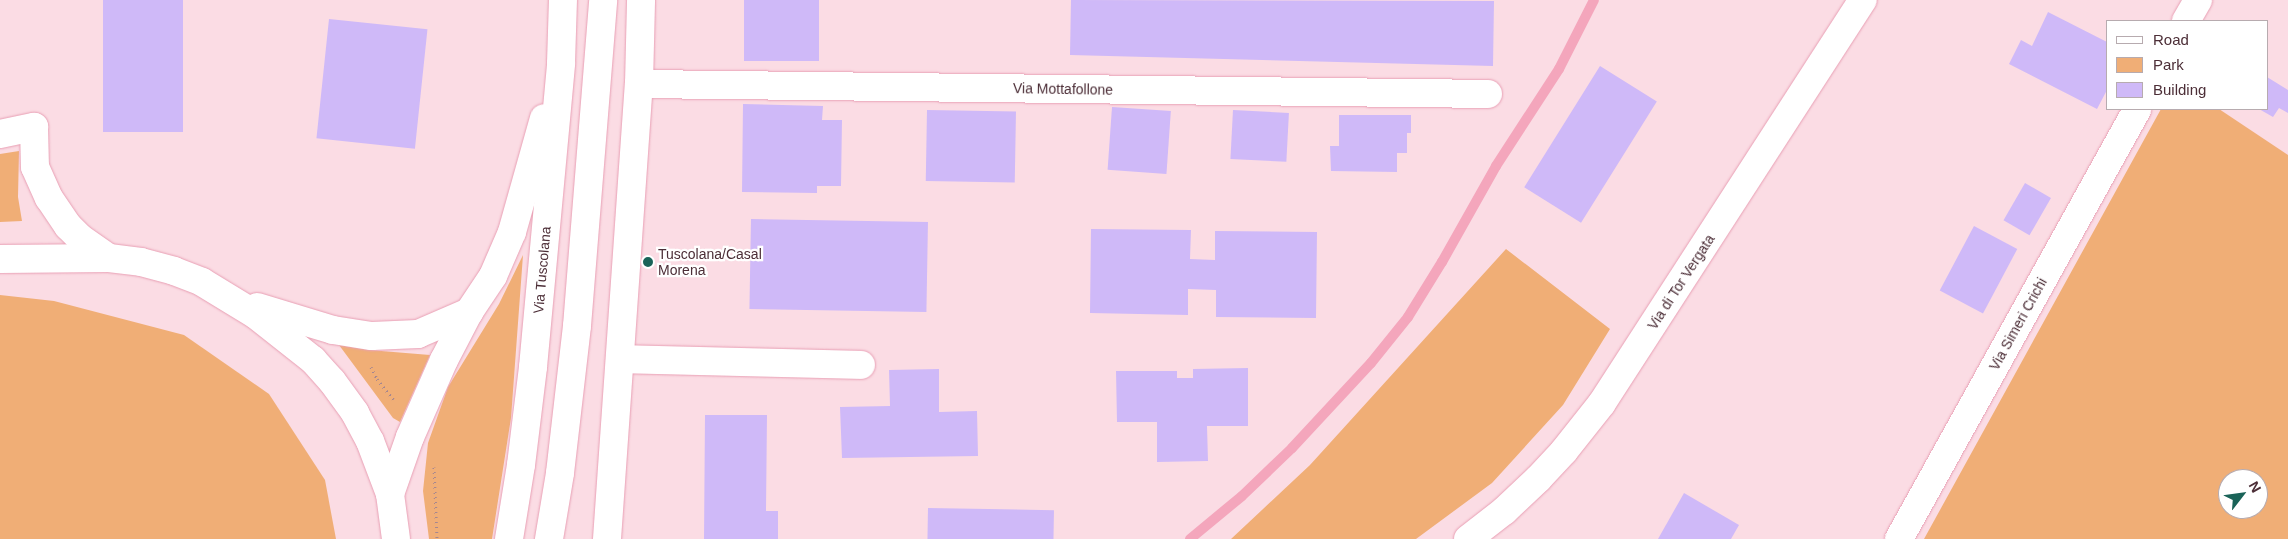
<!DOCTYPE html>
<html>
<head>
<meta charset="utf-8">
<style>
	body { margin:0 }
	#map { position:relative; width:2288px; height:539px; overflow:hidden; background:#fbdce4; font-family:Helvetica,sans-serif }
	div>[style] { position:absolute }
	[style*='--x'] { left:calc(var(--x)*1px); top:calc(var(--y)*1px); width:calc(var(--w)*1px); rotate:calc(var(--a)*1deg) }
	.green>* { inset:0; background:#f0ae76 }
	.stream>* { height:10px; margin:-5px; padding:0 5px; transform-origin:5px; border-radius:5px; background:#f4a6bc }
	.building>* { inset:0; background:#cfb9f8; transform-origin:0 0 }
	.path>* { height:3px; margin-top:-1.5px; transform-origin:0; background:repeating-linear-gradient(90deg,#a5868f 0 1px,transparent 0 5px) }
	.roads { filter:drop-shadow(0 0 1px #e89fb4) drop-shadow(0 0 1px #e89fb4) }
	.minor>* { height:28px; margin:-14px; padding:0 14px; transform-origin:14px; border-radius:14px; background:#fff }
	.major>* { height:28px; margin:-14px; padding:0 14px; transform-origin:14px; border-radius:14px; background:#fff }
	.dots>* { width:14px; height:14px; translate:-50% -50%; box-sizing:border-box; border:2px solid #fff; border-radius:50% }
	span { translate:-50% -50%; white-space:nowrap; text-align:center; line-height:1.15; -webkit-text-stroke:4.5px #fff; paint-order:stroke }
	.street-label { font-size:14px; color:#4c2e37 }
	.poi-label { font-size:14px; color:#4c2e37 }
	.left { translate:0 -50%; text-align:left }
	.legend { position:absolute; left:2106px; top:20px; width:162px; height:90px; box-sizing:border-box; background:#fff; border:1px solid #b7abaf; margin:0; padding:6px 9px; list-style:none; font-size:15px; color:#4c2e37 }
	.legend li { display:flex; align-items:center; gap:10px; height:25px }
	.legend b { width:25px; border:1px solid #b7abaf }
	.north { position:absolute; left:2218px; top:469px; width:50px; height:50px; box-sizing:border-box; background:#fff; border:1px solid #b7abaf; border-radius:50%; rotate:60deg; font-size:14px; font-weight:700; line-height:20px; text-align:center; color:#4c2e37 }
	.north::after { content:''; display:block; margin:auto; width:18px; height:22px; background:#1a6358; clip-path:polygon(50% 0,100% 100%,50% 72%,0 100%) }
</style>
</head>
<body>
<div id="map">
	<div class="green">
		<div style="clip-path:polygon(evenodd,2161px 109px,2219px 109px,2288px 155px,2288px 539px,1924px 539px,2161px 109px,2228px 479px,2258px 479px,2258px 509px,2228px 509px,2228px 479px)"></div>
		<div style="clip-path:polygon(19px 151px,18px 197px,22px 221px,0 222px,0 154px)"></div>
		<div style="clip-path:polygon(1506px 249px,1610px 329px,1563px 405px,1492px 483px,1416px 539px,1231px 539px,1310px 465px)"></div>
		<div style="clip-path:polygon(523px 255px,511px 418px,492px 539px,429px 539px,423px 491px,428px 443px,448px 387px,499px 304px)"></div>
		<div style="clip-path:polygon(0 295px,54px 301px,184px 335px,269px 394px,325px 480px,336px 539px,0 539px)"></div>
		<div style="clip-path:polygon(339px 345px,369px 350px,430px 355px,400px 422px,393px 418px)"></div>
	</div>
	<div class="stream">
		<div style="--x:1190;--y:539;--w:67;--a:-39.6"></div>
		<div style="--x:1242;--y:496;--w:69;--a:-43.8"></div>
		<div style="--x:1292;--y:448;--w:116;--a:-47.1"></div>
		<div style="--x:1371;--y:363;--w:59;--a:-51.2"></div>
		<div style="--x:1408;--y:317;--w:65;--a:-58.3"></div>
		<div style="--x:1442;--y:262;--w:110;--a:-60.6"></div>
		<div style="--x:1496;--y:166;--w:116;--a:-57"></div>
		<div style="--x:1559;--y:69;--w:77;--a:-63.1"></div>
	</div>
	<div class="building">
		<div style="left:103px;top:0;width:80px;height:132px"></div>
		<div style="left:744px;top:0;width:75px;height:61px"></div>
		<div style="clip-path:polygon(1071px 0,1494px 1px,1493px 66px,1070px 55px)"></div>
		<div style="clip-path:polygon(2048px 12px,2107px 42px,2107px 90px,2097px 109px,2009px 64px,2021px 40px,2032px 46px)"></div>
		<div style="left:329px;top:19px;width:99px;height:120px;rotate:6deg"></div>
		<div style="left:1600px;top:66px;width:67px;height:143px;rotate:32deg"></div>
		<div style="clip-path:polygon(2267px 77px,2288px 90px,2288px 113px,2279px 108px,2273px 117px,2259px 109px,2267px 109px)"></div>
		<div style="clip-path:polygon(743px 104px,823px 106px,822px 120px,842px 120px,841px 186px,817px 186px,817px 193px,742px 192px)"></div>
		<div style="left:1112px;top:107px;width:59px;height:63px;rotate:4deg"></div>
		<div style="left:927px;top:110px;width:89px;height:71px;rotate:1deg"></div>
		<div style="left:1233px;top:110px;width:56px;height:49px;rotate:3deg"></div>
		<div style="clip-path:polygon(1339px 115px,1411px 115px,1411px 133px,1407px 133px,1407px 153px,1397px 153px,1397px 172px,1331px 171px,1330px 146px,1339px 146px)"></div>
		<div style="left:2025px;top:183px;width:30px;height:43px;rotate:30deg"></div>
		<div style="left:751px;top:219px;width:177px;height:90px;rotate:1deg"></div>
		<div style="left:1974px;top:226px;width:49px;height:73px;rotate:28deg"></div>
		<div style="clip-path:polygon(1091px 229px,1191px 230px,1190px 259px,1215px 260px,1215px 231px,1317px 232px,1316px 318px,1216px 317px,1216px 290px,1188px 289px,1188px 315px,1090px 313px)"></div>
		<div style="clip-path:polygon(1248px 368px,1248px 426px,1207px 426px,1208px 461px,1157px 462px,1157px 422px,1117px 422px,1116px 371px,1177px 371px,1177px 378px,1193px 378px,1193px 369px)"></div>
		<div style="clip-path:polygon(939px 369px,939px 412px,977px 411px,978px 456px,842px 458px,840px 407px,890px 406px,889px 370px)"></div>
		<div style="clip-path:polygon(705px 415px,767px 415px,766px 511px,778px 511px,778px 539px,704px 539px)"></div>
		<div style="clip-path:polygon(1684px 493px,1739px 525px,1731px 539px,1658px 539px)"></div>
		<div style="left:928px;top:508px;width:126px;height:31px;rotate:1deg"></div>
	</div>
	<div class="path">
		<div style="--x:371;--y:367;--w:13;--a:63"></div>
		<div style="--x:377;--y:379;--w:26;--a:51"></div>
		<div style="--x:434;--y:467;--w:72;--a:87.6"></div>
	</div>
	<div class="roads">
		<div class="minor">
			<div style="--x:2186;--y:21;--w:24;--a:-60"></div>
			<div style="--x:639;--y:84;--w:849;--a:0.67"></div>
			<div style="--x:0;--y:134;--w:35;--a:-12"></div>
			<div style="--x:34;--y:127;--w:40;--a:88.6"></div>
			<div style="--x:35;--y:167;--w:34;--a:66"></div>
			<div style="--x:49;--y:198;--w:34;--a:56"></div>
			<div style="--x:68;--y:226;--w:17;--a:45"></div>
			<div style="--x:80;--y:238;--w:35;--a:35"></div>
			<div style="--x:620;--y:359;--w:241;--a:1.4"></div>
			<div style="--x:607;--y:539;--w:456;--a:-86"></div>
			<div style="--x:639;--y:84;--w:84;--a:-88.6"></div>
			<div style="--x:1899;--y:539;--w:491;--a:-61"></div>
		</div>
		<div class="major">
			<div style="--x:0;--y:259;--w:109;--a:-0.5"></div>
			<div style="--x:109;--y:258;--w:32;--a:7"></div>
			<div style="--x:141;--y:262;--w:34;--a:15"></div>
			<div style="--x:174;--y:271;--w:30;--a:21"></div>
			<div style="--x:202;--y:282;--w:63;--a:31.4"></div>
			<div style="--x:256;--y:315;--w:73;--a:38.3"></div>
			<div style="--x:313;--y:360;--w:28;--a:48"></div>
			<div style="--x:332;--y:381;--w:39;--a:54"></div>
			<div style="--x:355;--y:413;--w:32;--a:62"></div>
			<div style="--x:370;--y:441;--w:57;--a:69.3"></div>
			<div style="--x:390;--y:494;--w:45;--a:82.4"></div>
			<div style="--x:257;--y:307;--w:79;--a:16.8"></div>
			<div style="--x:333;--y:330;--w:39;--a:9"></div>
			<div style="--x:372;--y:336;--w:46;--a:-2.5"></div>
			<div style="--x:418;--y:334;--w:56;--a:-23.3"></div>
			<div style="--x:390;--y:494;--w:60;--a:-70.7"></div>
			<div style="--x:410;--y:437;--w:84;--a:-66.2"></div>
			<div style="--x:444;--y:360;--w:54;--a:-62.5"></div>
			<div style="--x:469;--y:312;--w:43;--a:-56.3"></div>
			<div style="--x:493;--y:276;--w:48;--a:-66.6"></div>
			<div style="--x:512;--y:232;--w:118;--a:-74.3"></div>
			<div style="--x:509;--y:539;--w:75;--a:-80.8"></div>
			<div style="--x:521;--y:465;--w:99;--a:-83"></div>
			<div style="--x:533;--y:367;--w:305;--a:-84.7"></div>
			<div style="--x:561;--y:63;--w:63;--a:-88.2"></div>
			<div style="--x:549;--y:539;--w:67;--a:-80.5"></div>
			<div style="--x:560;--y:473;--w:148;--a:-83.4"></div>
			<div style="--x:577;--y:326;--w:327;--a:-85.4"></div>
			<div style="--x:1468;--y:539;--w:46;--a:-37.9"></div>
			<div style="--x:1504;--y:511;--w:47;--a:-43.3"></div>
			<div style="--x:1538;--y:479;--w:38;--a:-47"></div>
			<div style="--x:1564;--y:451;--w:61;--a:-51.6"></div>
			<div style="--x:1602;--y:403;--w:480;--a:-57.1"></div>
		</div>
	</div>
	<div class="dots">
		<div style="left:648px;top:262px;background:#1a6358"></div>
	</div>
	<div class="street-label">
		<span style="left:1063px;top:89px;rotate:1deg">Via Mottafollone</span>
		<span style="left:542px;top:270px;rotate:-85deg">Via Tuscolana</span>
		<span style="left:1681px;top:282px;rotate:-57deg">Via di Tor Vergata</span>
		<span style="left:2018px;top:324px;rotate:-61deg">Via Simeri Crichi</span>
	</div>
	<div class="poi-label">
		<span class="left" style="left:658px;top:262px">Tuscolana/Casal<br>Morena</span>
	</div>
	<ul class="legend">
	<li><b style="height:6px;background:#fff"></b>Road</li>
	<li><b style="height:14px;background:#f0ae76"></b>Park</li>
	<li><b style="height:14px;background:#cfb9f8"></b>Building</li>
	</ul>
	<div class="north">N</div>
</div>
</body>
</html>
